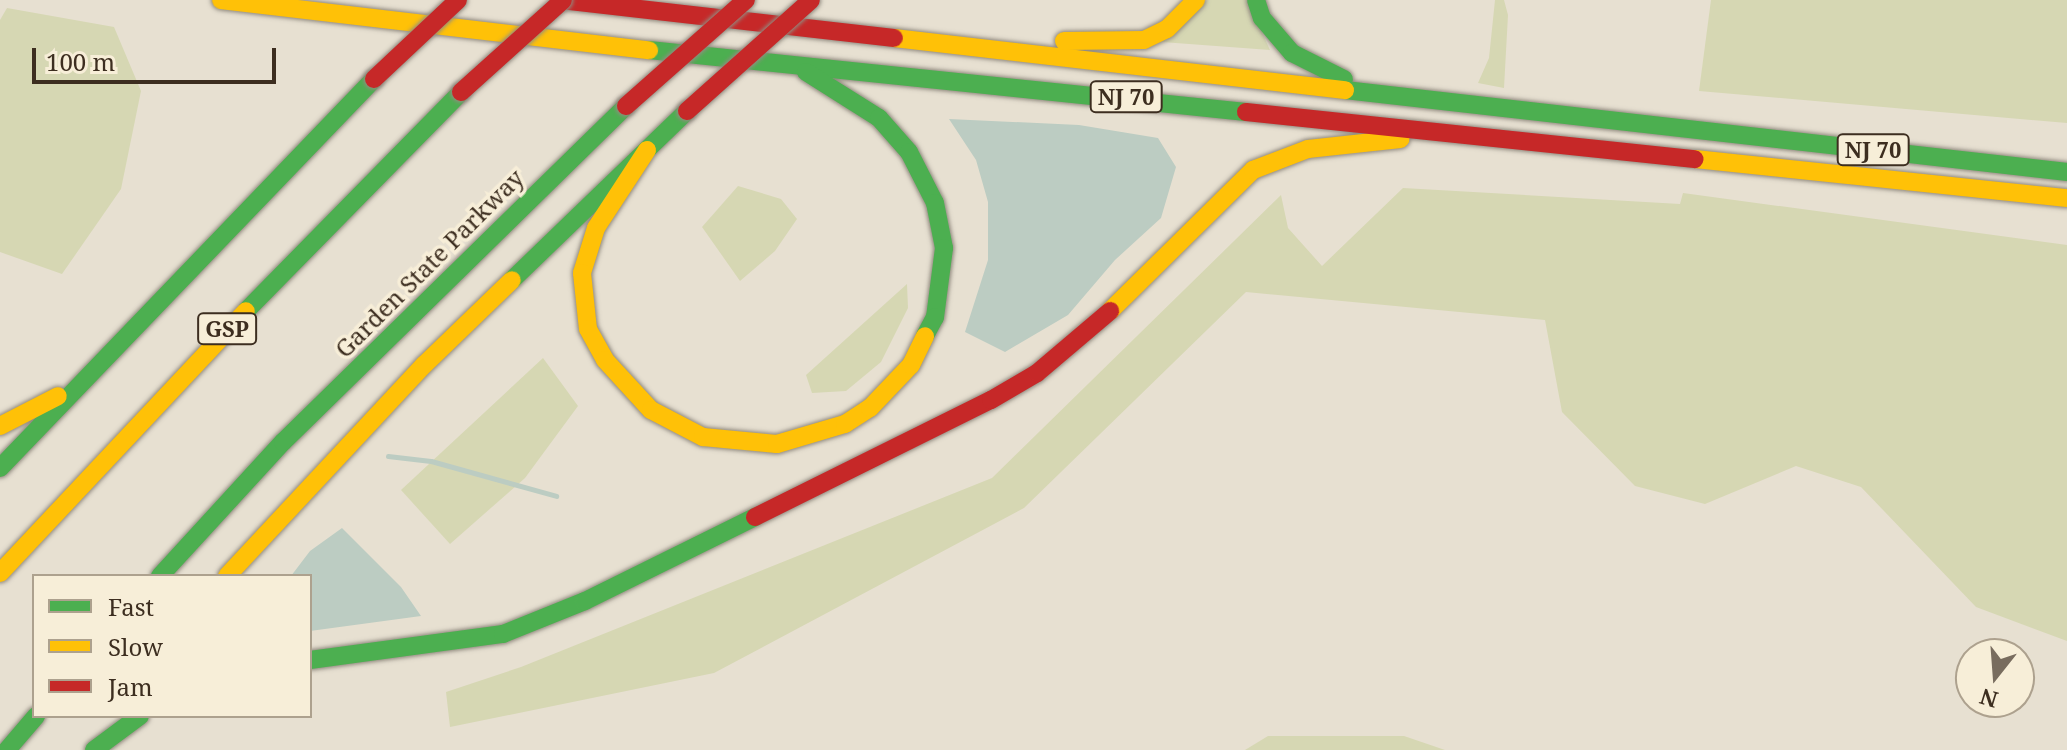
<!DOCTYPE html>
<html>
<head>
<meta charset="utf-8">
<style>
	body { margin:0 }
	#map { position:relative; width:2067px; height:750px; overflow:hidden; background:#e7e0d1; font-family:"Noto Serif",serif }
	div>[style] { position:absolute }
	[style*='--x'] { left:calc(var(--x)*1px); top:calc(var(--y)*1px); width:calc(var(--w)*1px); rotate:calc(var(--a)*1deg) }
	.green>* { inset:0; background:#d6d7b3 }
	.water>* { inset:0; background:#bcccc2 }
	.stream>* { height:5px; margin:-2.5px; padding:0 2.5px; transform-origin:2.5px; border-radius:2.5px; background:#bcccc2 }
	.roads { filter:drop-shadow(0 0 2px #928b80) drop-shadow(0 0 2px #928b80) }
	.fast>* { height:18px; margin:-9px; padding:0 9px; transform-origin:9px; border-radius:9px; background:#4caf50 }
	.slow>* { height:18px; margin:-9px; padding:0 9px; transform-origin:9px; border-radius:9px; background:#ffc107 }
	.jam>* { height:18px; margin:-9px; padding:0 9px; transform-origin:9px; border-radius:9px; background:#c62828 }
	.bridges { filter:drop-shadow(0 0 2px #928b80) drop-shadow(0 0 2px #928b80) }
	.jam-bridge>* { height:18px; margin:-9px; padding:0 9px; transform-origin:9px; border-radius:9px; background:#c62828 }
	span { translate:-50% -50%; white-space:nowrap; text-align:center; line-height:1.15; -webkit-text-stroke:7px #f7eed8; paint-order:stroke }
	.shield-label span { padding:2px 6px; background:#f7eed8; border:2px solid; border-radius:6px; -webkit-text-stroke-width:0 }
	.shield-label { font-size:22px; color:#3d2e20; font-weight:700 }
	.street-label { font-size:24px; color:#3d2e20 }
	.legend { position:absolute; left:32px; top:574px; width:280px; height:144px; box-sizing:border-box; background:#f7eed8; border:2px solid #ada18e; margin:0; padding:10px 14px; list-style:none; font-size:24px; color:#3d2e20 }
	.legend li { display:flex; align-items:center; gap:16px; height:40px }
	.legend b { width:40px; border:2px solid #ada18e }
	.north { position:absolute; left:1955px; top:638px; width:80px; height:80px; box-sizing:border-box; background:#f7eed8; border:2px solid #ada18e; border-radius:50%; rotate:197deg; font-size:22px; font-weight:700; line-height:32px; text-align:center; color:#3d2e20 }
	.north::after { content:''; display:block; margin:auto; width:28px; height:36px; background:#786c5e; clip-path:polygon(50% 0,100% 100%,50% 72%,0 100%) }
	.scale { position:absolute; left:32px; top:48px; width:244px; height:36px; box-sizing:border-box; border:4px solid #3d2e20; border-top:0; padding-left:10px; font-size:24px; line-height:28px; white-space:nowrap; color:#3d2e20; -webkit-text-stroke:6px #f7eed8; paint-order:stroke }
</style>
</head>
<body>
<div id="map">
	<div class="green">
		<div style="clip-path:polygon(1207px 0,1247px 0,1270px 50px,1162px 42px)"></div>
		<div style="clip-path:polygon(1495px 0,1504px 0,1508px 15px,1504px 88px,1478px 83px,1489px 58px)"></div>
		<div style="clip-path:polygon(1711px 0,2067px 0,2067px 123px,1699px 91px)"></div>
		<div style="clip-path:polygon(7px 8px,114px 27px,141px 91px,121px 189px,62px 274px,0 252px,0 20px)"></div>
		<div style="clip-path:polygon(738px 186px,781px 199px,797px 219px,775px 251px,740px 281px,702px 227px)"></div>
		<div style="clip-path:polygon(1403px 188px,1680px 204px,1683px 193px,2067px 245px,2067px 641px,1976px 607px,1861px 487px,1796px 466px,1705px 504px,1635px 486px,1562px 412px,1545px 320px,1246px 292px,1024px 508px,714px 673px,450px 727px,446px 692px,521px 667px,992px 478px,1281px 195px,1288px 228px,1322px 266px)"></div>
		<div style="clip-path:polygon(907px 284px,908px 308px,881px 362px,846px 391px,812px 393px,806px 375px)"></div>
		<div style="clip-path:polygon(543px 358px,578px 406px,525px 478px,450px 544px,401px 490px)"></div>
		<div style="clip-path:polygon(1268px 736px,1404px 736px,1445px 750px,1245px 750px)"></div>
	</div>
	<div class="water">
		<div style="clip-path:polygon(949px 119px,1079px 125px,1158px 138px,1176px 167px,1161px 218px,1115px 260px,1068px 315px,1005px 352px,965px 332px,988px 260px,988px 202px,976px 160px)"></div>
		<div style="clip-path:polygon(342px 528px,401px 587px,421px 616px,310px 631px,310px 576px,291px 576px,310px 551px)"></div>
	</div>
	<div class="stream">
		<div style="--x:388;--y:456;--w:43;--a:6.6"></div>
		<div style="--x:431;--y:461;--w:130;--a:15.6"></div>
	</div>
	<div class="roads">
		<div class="fast">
			<div style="--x:1256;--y:0;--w:19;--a:72"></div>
			<div style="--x:1262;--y:18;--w:46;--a:49.4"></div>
			<div style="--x:1292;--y:53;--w:58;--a:26.6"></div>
			<div style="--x:649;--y:50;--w:600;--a:5.93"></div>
			<div style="--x:806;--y:72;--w:86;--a:32.2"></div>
			<div style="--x:879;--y:118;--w:45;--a:48.6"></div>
			<div style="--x:909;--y:152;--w:57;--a:63"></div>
			<div style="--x:935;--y:203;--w:46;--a:78.7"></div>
			<div style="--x:944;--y:248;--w:70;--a:97.4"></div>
			<div style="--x:935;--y:317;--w:21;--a:118"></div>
			<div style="--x:1345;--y:90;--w:727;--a:6.48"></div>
			<div style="--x:512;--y:280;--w:243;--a:-44"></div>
			<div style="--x:246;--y:311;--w:307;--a:-45.5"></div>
			<div style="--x:0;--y:468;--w:540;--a:-46.13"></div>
			<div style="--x:160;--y:576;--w:182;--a:-47.5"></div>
			<div style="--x:283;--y:442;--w:480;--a:-44.4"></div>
			<div style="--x:310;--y:660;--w:195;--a:-7.7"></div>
			<div style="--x:503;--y:634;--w:88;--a:-21.9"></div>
			<div style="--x:585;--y:601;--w:190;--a:-26.3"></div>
			<div style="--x:7;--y:750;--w:45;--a:-49.5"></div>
			<div style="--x:94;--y:750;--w:57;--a:-36.5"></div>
		</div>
		<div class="slow">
			<div style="--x:221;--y:0;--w:431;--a:6.7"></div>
			<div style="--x:894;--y:38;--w:454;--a:6.6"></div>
			<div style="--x:1064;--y:41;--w:80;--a:-0.7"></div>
			<div style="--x:1144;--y:40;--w:25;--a:-26"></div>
			<div style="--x:1167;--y:29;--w:41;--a:-45"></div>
			<div style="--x:647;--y:150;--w:93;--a:123.2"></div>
			<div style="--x:596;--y:228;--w:47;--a:107.3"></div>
			<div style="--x:582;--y:273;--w:56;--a:83.9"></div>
			<div style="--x:588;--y:329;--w:35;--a:61"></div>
			<div style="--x:605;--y:360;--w:68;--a:47.4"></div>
			<div style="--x:651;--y:410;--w:59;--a:27.4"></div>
			<div style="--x:703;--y:437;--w:74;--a:5.4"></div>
			<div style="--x:777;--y:444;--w:71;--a:-16.4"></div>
			<div style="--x:845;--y:424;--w:30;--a:-33"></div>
			<div style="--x:870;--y:408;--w:59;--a:-46.4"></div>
			<div style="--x:911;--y:365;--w:32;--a:-64"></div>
			<div style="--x:1695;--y:159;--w:374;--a:6"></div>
			<div style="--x:1110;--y:311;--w:201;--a:-44.6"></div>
			<div style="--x:1253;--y:170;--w:59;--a:-20.9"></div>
			<div style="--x:1308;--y:149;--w:93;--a:-6.2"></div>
			<div style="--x:0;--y:426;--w:65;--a:-27.3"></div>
			<div style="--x:0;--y:573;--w:359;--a:-46.8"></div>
			<div style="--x:227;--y:576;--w:289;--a:-47"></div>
			<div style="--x:424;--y:365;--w:122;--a:-44"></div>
		</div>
		<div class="jam">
			<div style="--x:561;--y:0;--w:335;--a:6.5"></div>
			<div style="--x:1246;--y:112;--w:451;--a:6"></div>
			<div style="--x:755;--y:517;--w:263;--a:-26.4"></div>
			<div style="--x:991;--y:400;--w:53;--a:-30.4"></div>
			<div style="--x:1037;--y:373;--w:96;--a:-40.3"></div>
		</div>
	</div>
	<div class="bridges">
		<div class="jam-bridge">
			<div style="--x:374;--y:79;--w:115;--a:-43.2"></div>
			<div style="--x:461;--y:92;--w:137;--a:-42"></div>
			<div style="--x:626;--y:106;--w:160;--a:-41.5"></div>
			<div style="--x:687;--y:111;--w:166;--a:-41.8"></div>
		</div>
	</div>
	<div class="shield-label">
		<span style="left:1126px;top:97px">NJ 70</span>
		<span style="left:1873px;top:150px">NJ 70</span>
		<span style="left:227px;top:329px">GSP</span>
	</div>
	<div class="street-label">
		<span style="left:429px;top:263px;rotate:-45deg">Garden State Parkway</span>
	</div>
	<ul class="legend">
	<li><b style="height:10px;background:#4caf50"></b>Fast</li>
	<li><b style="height:10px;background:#ffc107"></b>Slow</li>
	<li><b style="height:10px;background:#c62828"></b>Jam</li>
	</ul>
	<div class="north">N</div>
	<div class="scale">100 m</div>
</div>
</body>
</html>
